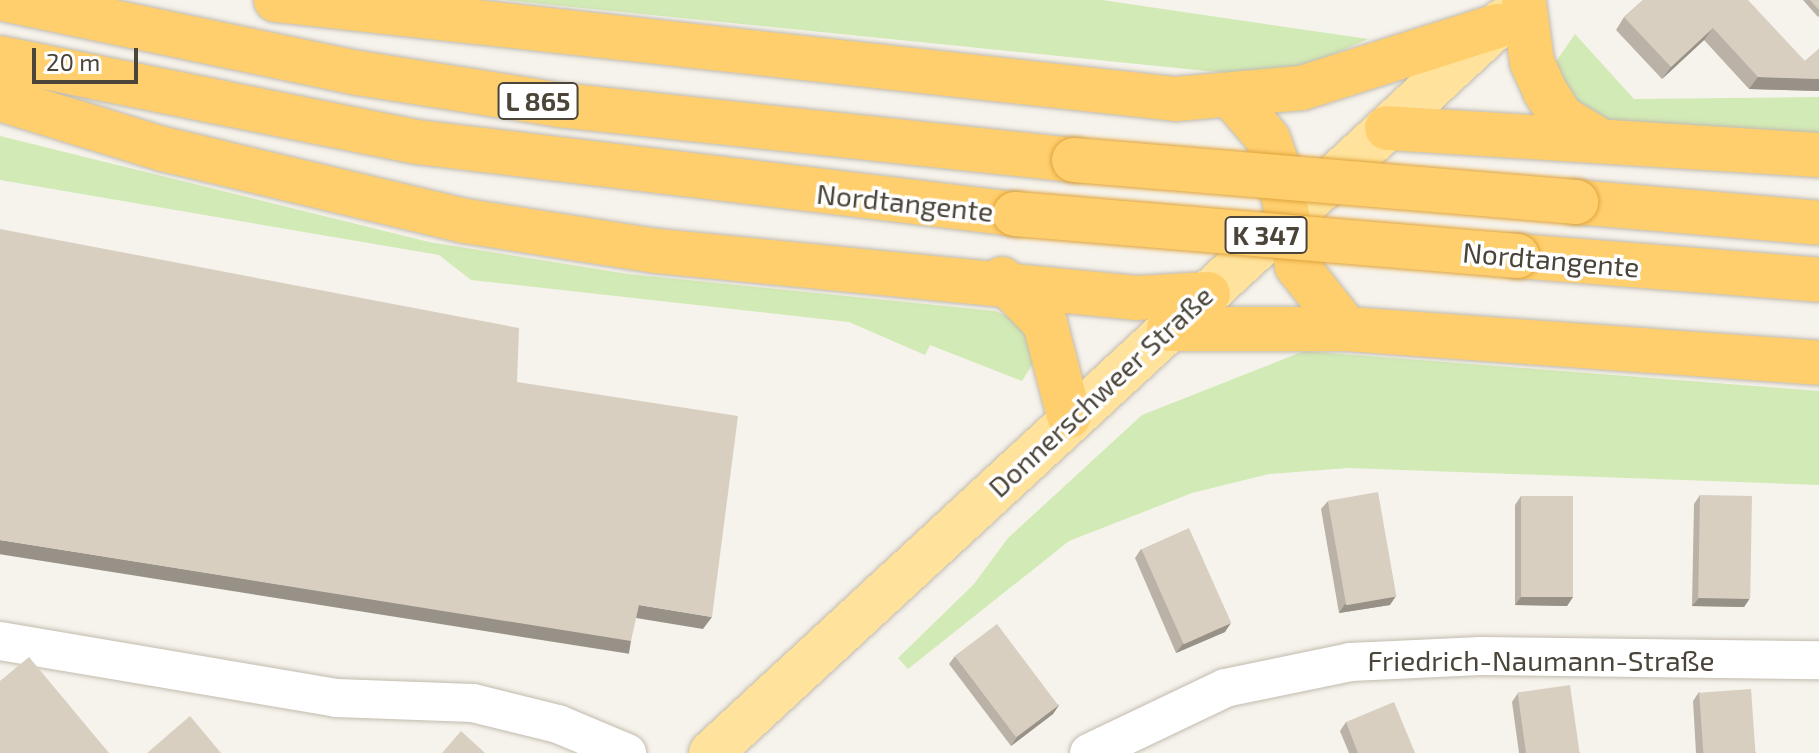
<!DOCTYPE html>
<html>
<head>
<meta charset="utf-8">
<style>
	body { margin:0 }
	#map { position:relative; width:1819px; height:753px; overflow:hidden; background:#f6f3ec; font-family:"Exo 2",sans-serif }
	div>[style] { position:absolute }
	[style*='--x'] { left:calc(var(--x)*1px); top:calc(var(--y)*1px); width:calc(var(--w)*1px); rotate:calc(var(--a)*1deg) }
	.green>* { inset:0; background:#d2eab5 }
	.roads { filter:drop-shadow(0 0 2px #c2bbae) drop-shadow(0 0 2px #c2bbae) }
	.minor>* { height:38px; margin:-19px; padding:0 19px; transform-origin:19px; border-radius:19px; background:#fff }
	.major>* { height:44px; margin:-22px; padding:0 22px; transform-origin:22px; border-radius:22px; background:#ffe39c }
	.highway>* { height:44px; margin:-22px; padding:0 22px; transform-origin:22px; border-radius:22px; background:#ffcf6e }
	.bridges { filter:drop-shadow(0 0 2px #e0a43c) drop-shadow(0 0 2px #e0a43c) }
	.highway-bridge>* { height:44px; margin:-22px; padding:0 22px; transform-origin:22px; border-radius:22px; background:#ffcf6e }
	.wall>* { inset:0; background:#bab2a6 }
	.shaded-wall>* { inset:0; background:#979187; transform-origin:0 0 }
	.building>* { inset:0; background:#d8cfc1; transform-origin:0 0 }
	span { translate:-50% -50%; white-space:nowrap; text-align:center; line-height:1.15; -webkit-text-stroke:7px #fff; paint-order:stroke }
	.shield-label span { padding:2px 6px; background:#fff; border:2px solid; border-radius:6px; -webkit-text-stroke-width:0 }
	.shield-label { font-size:26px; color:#4b4439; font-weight:700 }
	.street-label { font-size:28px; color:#4b4439 }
	.scale { position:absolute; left:32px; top:48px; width:106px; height:36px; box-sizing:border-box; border:4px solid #4b4439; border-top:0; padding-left:10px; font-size:24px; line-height:28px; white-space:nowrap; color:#4b4439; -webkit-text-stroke:6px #fff; paint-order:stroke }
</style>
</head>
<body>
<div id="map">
	<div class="green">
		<div style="clip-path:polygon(504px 0,1102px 0,1368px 39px,1310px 65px,1256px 76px)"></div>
		<div style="clip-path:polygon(1575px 34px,1634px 99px,1819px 97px,1819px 134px,1608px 121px,1567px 100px,1553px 66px)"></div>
		<div style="clip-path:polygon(0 136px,429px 242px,628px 274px,995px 311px,1018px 321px,1037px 357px,1022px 381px,930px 345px,925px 355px,849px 322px,471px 280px,439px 255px,0 180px)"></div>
		<div style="clip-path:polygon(1304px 351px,1819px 391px,1819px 485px,1348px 468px,1269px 474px,1192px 493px,1069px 541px,908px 669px,898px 658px,974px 584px,1008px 538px,1142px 415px)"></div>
	</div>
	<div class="roads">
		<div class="minor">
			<div style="--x:0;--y:641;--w:341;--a:9.6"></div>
			<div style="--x:336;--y:698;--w:137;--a:2.1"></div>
			<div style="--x:473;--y:703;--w:88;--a:13.9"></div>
			<div style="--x:558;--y:724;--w:75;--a:22.8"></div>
			<div style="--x:1089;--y:753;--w:151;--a:-25.5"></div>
			<div style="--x:1225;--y:688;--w:128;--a:-11.7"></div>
			<div style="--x:1350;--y:662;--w:131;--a:-2.6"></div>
			<div style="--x:1481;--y:656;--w:338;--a:0.7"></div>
		</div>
		<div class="major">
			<div style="--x:711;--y:753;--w:1080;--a:-42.75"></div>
		</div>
		<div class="highway">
			<div style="--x:8;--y:0;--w:358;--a:11.8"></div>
			<div style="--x:358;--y:73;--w:205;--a:9"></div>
			<div style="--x:560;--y:105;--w:517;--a:6.11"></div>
			<div style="--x:276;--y:0;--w:905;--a:6.28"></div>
			<div style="--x:1176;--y:99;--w:126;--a:-5"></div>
			<div style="--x:1302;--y:88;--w:205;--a:-17.6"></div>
			<div style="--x:1524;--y:3;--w:60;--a:82.3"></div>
			<div style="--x:1532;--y:62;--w:32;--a:66"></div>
			<div style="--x:1545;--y:91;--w:31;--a:58"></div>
			<div style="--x:1561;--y:117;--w:39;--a:31"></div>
			<div style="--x:0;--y:58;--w:425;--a:11.4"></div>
			<div style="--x:417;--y:142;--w:602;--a:6.87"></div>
			<div style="--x:0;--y:99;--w:170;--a:17.1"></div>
			<div style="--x:163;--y:149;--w:310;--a:13.4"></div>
			<div style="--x:465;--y:221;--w:194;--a:8.9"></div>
			<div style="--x:657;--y:251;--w:481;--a:5.6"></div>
			<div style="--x:1136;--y:298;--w:72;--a:-3.2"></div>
			<div style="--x:1234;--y:99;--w:52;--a:49.6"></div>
			<div style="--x:1268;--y:139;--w:27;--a:70"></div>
			<div style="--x:1277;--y:164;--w:104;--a:78.9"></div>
			<div style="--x:1297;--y:266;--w:80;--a:51.6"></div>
			<div style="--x:1387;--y:128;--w:433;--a:3.6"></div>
			<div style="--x:1576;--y:202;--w:244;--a:4.9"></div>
			<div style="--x:1517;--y:256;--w:303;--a:4.5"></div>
			<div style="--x:1002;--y:279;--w:62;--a:45.7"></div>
			<div style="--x:1045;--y:323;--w:96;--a:75.5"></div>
			<div style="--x:1169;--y:329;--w:178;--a:0"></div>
			<div style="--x:1347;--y:329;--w:473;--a:4.1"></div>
		</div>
	</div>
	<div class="bridges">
		<div class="highway-bridge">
			<div style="--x:1074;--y:160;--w:504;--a:4.78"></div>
			<div style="--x:1015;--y:214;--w:504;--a:4.78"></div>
		</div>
	</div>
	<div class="wall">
		<div style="clip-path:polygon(1643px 0,1805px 61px,1819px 49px,1819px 91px,1749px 89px,1704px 40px,1662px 79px,1616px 30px,1624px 17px)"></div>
		<div style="clip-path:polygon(1803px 0,1819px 0,1819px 16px,1818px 17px)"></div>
		<div style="clip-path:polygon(1700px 495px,1750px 598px,1744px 607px,1692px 606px,1694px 504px)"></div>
		<div style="clip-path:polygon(1521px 496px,1573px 597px,1567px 606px,1515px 605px,1515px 505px)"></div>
		<div style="clip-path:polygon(1328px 501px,1390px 605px,1339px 613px,1321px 509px)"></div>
		<div style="clip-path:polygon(1141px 549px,1225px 632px,1176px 653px,1135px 558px)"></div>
		<div style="clip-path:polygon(955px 656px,1059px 705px,1053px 714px,1011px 746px,949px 664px)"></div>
		<div style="clip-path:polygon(1699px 692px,1756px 753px,1696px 753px,1693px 701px)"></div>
		<div style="clip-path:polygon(1518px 693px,1580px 753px,1519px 753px,1512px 702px)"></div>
		<div style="clip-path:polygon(1346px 722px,1415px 753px,1349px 753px,1340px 731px)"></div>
	</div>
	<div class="shaded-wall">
		<div style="clip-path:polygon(1713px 28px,1704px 40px,1662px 79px,1671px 67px)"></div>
		<div style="clip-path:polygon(1758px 77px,1819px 79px,1819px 91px,1749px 89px)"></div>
		<div style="left:0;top:540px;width:639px;height:14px;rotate:9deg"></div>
		<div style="clip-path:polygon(1396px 596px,1390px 605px,1339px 613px,1345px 604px)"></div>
		<div style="clip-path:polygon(1521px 597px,1573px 597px,1567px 606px,1515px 605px)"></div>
		<div style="clip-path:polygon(1699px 598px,1750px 598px,1744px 607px,1692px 606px)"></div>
		<div style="clip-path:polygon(639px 605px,712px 617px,703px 629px,630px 617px)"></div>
		<div style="clip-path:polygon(1231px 623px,1225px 632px,1176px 653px,1183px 644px)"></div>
		<div style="clip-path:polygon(1059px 705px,1053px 714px,1011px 746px,1017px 737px)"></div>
	</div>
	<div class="building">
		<div style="clip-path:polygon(1643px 0,1748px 0,1805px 61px,1819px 49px,1819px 79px,1758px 77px,1713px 28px,1671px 67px,1624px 17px)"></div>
		<div style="clip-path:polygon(1810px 0,1819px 0,1819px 10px)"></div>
		<div style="clip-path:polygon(0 229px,519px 328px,517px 382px,738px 416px,712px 617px,639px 605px,631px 641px,0 540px)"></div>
		<div style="left:1378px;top:492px;width:106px;height:51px;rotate:80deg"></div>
		<div style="left:1700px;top:495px;width:52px;height:103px;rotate:1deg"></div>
		<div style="left:1521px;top:496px;width:52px;height:101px"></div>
		<div style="left:1189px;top:528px;width:104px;height:52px;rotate:66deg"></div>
		<div style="left:997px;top:624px;width:102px;height:53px;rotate:53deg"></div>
		<div style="clip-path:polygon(29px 657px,109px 753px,0 753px,0 681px)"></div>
		<div style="left:1570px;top:685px;width:69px;height:53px;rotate:82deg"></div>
		<div style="left:1751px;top:689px;width:64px;height:52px;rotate:86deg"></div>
		<div style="clip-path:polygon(1394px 702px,1415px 753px,1358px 753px,1346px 722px)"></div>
		<div style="clip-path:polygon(190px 716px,221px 753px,147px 753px)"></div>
		<div style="clip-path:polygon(461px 731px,485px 753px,442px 753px)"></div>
	</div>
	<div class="shield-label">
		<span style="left:538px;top:101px">L 865</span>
		<span style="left:1266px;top:235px">K 347</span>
	</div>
	<div class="street-label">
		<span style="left:905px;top:202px;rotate:6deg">Nordtangente</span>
		<span style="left:1551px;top:259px;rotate:5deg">Nordtangente</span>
		<span style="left:1100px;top:391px;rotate:-43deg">Donnerschweer Straße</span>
		<span style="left:1541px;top:660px">Friedrich-Naumann-Straße</span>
	</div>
	<div class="scale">20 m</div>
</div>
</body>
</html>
